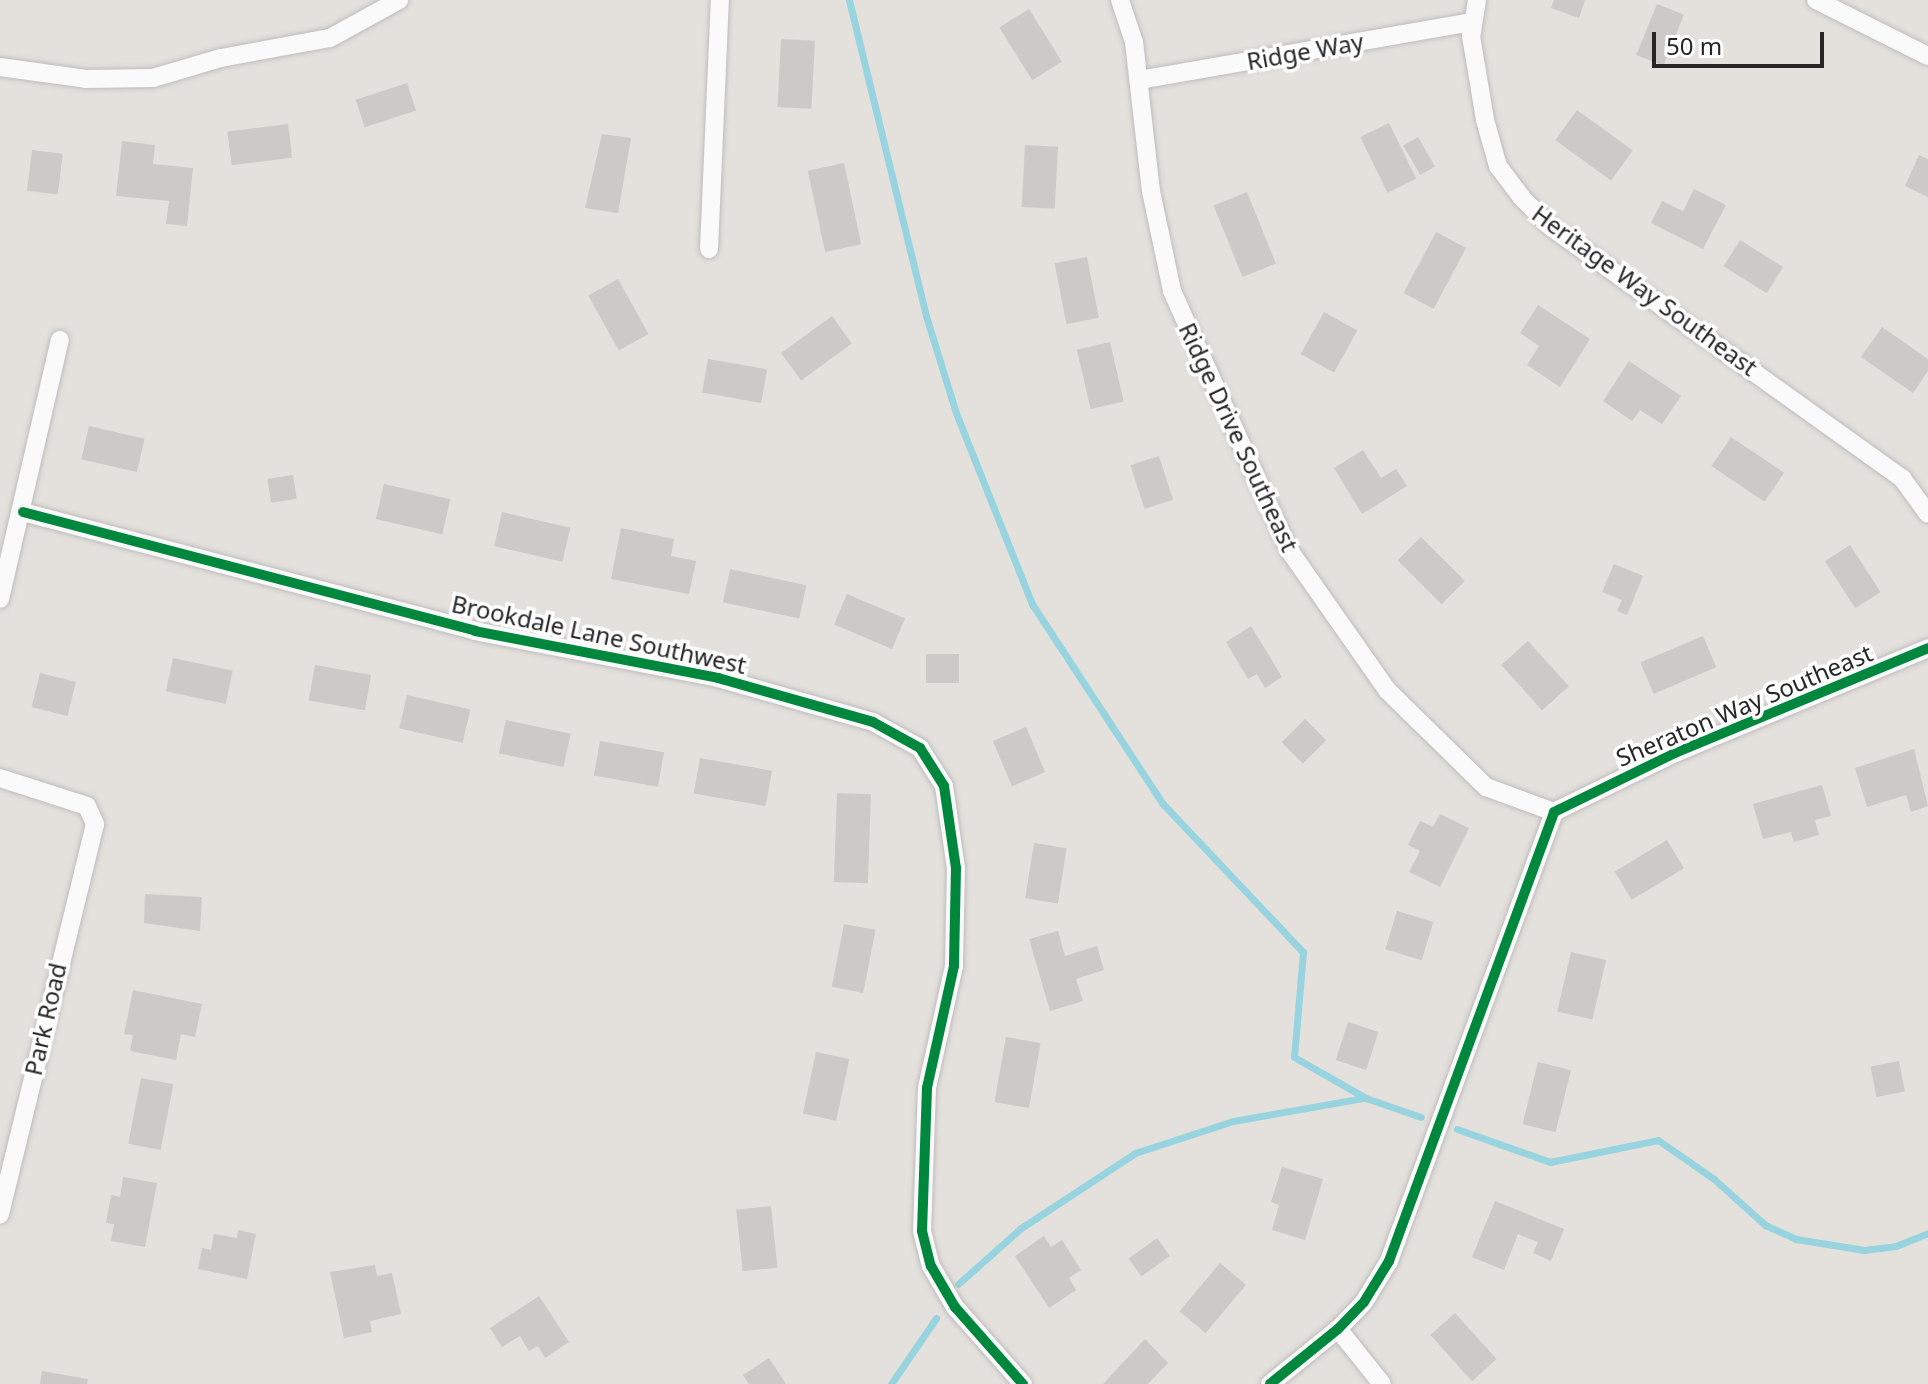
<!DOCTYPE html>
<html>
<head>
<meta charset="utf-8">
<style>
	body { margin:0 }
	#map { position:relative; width:1928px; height:1384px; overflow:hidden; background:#e4e0dc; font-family:"Noto Sans",sans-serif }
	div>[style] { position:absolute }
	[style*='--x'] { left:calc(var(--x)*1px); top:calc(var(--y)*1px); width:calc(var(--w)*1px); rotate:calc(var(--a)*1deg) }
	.stream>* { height:7px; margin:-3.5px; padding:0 3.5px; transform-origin:3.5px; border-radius:3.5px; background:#97d4df }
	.building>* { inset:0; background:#ccc9c6; transform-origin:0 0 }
	.roads { filter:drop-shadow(0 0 2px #bebdbd) drop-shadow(0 0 2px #bebdbd) }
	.minor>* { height:18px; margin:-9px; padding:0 9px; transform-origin:9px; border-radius:9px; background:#fbfafa }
	.cycleway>* { height:10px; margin:-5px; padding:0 5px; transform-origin:5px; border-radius:5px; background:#00873e }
	span { translate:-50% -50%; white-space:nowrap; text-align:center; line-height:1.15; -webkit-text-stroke:7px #fff; paint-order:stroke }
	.street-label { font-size:24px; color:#262626 }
	.scale { position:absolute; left:1652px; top:32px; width:172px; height:36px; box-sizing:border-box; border:4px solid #262626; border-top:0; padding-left:10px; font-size:24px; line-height:28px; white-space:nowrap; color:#262626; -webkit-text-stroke:6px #fff; paint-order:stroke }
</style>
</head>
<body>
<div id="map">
	<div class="stream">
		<div style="--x:849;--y:0;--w:325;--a:76.3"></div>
		<div style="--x:926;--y:316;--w:102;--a:72.8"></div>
		<div style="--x:956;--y:413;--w:206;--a:68.3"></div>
		<div style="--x:1032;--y:604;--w:239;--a:56.8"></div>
		<div style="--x:1163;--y:804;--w:204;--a:46.6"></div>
		<div style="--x:1303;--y:952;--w:105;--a:94.9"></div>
		<div style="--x:1294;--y:1057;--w:83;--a:29.7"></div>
		<div style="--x:1366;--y:1098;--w:58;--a:19.1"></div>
		<div style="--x:1457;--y:1129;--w:99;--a:19.5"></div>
		<div style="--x:1550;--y:1162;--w:110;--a:-11.5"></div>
		<div style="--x:1658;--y:1140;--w:68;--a:34.9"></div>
		<div style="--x:1714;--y:1179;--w:69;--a:42"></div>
		<div style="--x:1765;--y:1225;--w:34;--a:24"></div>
		<div style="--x:1796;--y:1239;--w:69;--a:9.2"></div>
		<div style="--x:1864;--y:1250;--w:32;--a:-7"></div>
		<div style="--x:1896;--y:1246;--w:35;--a:-22"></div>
		<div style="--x:958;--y:1284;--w:84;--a:-41.6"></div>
		<div style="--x:1021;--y:1228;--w:136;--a:-33.3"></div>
		<div style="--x:1135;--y:1153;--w:103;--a:-18.1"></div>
		<div style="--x:1233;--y:1121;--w:133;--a:-10"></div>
		<div style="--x:891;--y:1384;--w:80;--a:-55.7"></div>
	</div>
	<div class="building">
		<div style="clip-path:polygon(1554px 0,1585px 0,1579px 18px,1551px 8px)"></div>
		<div style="left:1657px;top:4px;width:29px;height:55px;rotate:22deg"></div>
		<div style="left:1029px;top:9px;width:62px;height:35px;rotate:58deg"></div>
		<div style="left:781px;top:39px;width:34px;height:68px;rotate:3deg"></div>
		<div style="left:407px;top:83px;width:29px;height:54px;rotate:72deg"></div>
		<div style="left:1577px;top:110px;width:69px;height:37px;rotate:36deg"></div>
		<div style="left:1389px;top:123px;width:62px;height:32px;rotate:64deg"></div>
		<div style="left:288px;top:124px;width:34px;height:61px;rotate:83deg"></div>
		<div style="clip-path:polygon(602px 134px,631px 138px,618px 213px,585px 208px)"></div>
		<div style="left:1418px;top:137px;width:34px;height:17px;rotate:60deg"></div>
		<div style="clip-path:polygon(122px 141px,155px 145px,153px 164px,193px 168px,187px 226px,166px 224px,169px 201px,116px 196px)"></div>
		<div style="left:1025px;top:145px;width:33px;height:62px;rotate:3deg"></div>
		<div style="left:32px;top:150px;width:31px;height:41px;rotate:7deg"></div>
		<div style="clip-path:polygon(1919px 155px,1928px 159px,1928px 197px,1905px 186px)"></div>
		<div style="left:844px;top:163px;width:83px;height:37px;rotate:78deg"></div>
		<div style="clip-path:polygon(1694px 189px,1726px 205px,1703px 249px,1651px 223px,1662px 201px,1683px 211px)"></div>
		<div style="left:1247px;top:192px;width:77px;height:36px;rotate:68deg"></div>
		<div style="left:1436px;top:232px;width:34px;height:69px;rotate:28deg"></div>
		<div style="left:1740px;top:240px;width:51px;height:31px;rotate:32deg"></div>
		<div style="left:1087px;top:257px;width:62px;height:33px;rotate:79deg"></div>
		<div style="left:618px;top:279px;width:63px;height:34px;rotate:61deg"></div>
		<div style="clip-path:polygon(1538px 305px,1590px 339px,1560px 387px,1527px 365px,1539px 346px,1520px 333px)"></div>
		<div style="left:1324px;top:312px;width:38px;height:48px;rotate:29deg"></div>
		<div style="left:832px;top:316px;width:34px;height:63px;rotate:54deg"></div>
		<div style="clip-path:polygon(1882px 327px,1928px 359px,1928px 371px,1913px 393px,1861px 357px)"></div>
		<div style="left:1110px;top:342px;width:61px;height:34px;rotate:77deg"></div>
		<div style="left:708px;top:359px;width:60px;height:34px;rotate:10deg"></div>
		<div style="clip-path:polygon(1629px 361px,1681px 396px,1662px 424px,1640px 410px,1632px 421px,1603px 401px)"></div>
		<div style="left:89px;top:426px;width:57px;height:34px;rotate:13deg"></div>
		<div style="left:1731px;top:437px;width:64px;height:35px;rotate:34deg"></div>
		<div style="clip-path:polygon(1363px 450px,1381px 478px,1396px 469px,1407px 486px,1362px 514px,1334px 468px)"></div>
		<div style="left:1159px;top:456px;width:46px;height:30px;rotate:72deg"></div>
		<div style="left:293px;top:475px;width:24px;height:26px;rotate:81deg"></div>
		<div style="left:384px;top:484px;width:68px;height:36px;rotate:13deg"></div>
		<div style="left:502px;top:512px;width:70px;height:35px;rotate:13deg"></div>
		<div style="clip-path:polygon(621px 528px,674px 539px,671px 556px,696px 561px,689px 594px,611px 579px)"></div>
		<div style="left:1421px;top:537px;width:62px;height:33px;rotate:45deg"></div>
		<div style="left:1850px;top:545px;width:56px;height:30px;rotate:57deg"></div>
		<div style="clip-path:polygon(1614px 564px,1643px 576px,1627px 615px,1617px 611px,1622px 600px,1602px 592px)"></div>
		<div style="left:730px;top:569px;width:78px;height:34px;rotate:12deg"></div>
		<div style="left:847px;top:594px;width:63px;height:33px;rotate:23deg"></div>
		<div style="clip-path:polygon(1251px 626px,1282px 677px,1265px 688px,1257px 674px,1248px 679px,1226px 642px)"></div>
		<div style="left:1703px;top:636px;width:34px;height:68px;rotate:67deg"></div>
		<div style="left:1528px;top:641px;width:61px;height:36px;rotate:48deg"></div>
		<div style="left:926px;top:654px;width:33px;height:29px"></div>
		<div style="left:173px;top:658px;width:61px;height:34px;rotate:12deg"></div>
		<div style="left:315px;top:665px;width:57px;height:36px;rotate:10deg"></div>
		<div style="left:40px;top:673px;width:37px;height:35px;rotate:14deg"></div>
		<div style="left:407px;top:695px;width:65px;height:34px;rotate:13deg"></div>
		<div style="left:1305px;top:719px;width:30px;height:33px;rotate:45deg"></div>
		<div style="left:506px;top:720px;width:66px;height:34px;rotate:12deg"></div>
		<div style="left:1026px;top:727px;width:49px;height:36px;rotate:67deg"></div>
		<div style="left:600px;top:741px;width:65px;height:35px;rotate:10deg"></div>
		<div style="clip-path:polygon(1914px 749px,1928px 806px,1911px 812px,1906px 795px,1867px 807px,1855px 768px)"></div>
		<div style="left:700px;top:758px;width:73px;height:36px;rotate:10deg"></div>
		<div style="clip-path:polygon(1822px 785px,1831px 816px,1815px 820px,1819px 835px,1794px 842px,1791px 832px,1763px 839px,1753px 804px)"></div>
		<div style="left:837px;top:793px;width:34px;height:89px;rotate:2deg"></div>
		<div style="clip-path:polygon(1440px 814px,1469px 828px,1440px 887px,1409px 872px,1420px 851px,1408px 845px,1420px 821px,1433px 827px)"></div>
		<div style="left:1667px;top:840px;width:33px;height:61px;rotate:59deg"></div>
		<div style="left:1034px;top:843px;width:33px;height:56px;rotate:9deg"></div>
		<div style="clip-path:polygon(145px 894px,202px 897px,200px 931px,144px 923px)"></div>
		<div style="left:1397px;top:911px;width:38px;height:40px;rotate:17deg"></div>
		<div style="left:844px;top:924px;width:32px;height:64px;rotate:11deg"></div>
		<div style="clip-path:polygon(1058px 931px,1065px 956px,1097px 946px,1104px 970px,1076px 979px,1083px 1001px,1050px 1011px,1029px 939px)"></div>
		<div style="left:1571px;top:952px;width:36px;height:61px;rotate:13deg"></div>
		<div style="clip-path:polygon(133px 990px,202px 1004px,195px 1037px,181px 1034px,176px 1060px,130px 1051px,133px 1035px,124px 1034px)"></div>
		<div style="left:1348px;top:1022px;width:32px;height:40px;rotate:18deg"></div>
		<div style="left:1006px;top:1037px;width:35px;height:66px;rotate:10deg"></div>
		<div style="left:816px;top:1052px;width:34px;height:63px;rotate:12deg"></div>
		<div style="left:1899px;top:1061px;width:31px;height:29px;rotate:79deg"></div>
		<div style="left:1538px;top:1062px;width:34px;height:64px;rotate:14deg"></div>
		<div style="left:141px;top:1078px;width:33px;height:67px;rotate:11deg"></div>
		<div style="clip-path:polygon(1282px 1167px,1323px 1179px,1305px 1240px,1272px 1230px,1279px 1205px,1271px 1202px)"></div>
		<div style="clip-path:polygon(123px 1177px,157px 1183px,145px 1247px,111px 1241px,114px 1224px,106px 1223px,111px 1195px,120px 1197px)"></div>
		<div style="clip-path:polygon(1495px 1201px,1564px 1229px,1551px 1261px,1533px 1253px,1538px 1242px,1518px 1234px,1504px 1270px,1472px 1257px)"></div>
		<div style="left:771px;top:1206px;width:62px;height:35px;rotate:84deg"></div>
		<div style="clip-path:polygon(238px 1230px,256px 1234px,247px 1279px,198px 1269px,202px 1248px,211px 1250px,214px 1234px,237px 1238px)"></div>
		<div style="clip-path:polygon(1044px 1236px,1051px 1247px,1062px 1240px,1081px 1270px,1069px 1278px,1076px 1290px,1049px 1308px,1015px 1256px)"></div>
		<div style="left:1157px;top:1238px;width:22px;height:35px;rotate:54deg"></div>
		<div style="left:1220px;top:1263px;width:34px;height:63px;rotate:40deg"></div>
		<div style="clip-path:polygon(375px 1265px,377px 1276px,392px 1273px,401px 1314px,370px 1321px,372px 1332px,344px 1338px,330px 1272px)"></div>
		<div style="clip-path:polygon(539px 1296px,569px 1342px,545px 1358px,538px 1346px,529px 1351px,520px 1336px,502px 1347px,490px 1328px)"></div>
		<div style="left:1455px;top:1313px;width:62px;height:33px;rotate:48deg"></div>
		<div style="clip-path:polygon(1145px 1339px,1168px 1363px,1148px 1384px,1103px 1384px)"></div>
		<div style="clip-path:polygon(769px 1358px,786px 1384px,749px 1384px,743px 1375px)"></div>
		<div style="clip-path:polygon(42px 1371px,88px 1379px,87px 1384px,40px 1384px)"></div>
	</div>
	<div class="roads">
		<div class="minor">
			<div style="--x:1120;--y:0;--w:44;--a:71.6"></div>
			<div style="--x:1134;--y:42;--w:150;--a:83.5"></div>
			<div style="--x:1151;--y:191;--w:102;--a:78.1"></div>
			<div style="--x:1172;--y:291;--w:284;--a:65.7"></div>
			<div style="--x:1289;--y:550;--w:171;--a:55"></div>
			<div style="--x:1387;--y:690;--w:139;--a:44.4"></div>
			<div style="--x:1486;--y:787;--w:72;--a:20.2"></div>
			<div style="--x:1477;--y:0;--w:36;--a:99"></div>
			<div style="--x:1471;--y:36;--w:85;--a:80.5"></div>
			<div style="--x:1485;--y:120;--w:48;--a:74.2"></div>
			<div style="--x:1498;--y:166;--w:39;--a:53"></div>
			<div style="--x:1521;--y:197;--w:42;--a:45"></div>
			<div style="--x:1551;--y:227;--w:432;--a:35.6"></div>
			<div style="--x:1902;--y:478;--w:44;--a:54.2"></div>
			<div style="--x:1816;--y:0;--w:125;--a:26.6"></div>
			<div style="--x:0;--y:67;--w:87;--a:7.9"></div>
			<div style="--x:86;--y:79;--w:67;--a:-0.9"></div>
			<div style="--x:153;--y:78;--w:71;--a:-16.4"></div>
			<div style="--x:221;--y:58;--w:111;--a:-10.4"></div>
			<div style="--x:330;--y:38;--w:79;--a:-28.8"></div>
			<div style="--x:1139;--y:80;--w:337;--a:-9.9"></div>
			<div style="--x:709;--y:249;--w:249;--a:-87.5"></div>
			<div style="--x:23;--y:512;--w:467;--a:14.7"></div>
			<div style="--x:475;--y:631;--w:248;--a:10.9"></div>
			<div style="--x:718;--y:678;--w:161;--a:15.8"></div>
			<div style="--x:873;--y:722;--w:54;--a:29"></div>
			<div style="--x:920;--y:748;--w:45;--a:57.7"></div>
			<div style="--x:944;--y:786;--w:83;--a:81.7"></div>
			<div style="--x:956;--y:868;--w:98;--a:91.2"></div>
			<div style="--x:954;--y:966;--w:125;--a:102.5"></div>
			<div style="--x:927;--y:1088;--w:143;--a:92"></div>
			<div style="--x:922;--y:1231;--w:36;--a:76"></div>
			<div style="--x:931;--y:1266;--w:48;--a:59.7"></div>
			<div style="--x:955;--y:1307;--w:103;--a:48.6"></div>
			<div style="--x:0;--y:599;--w:266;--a:-77"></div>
			<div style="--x:0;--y:778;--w:91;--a:17.8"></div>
			<div style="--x:87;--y:806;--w:20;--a:66"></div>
			<div style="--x:95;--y:824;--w:402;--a:103.7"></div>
			<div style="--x:1338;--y:1329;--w:70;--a:51.3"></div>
			<div style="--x:1270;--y:1384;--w:87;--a:-39"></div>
			<div style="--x:1338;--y:1329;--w:37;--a:-46"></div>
			<div style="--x:1364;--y:1302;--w:48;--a:-58.6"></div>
			<div style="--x:1389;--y:1261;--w:478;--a:-69.8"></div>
			<div style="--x:1554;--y:812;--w:135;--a:-26"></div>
			<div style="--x:1675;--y:753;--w:274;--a:-22.5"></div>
		</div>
	</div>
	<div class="cycleway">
		<div style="--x:23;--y:512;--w:467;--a:14.7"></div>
		<div style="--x:475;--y:631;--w:248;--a:10.9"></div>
		<div style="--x:718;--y:678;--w:161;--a:15.8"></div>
		<div style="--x:873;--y:722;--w:54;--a:29"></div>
		<div style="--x:920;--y:748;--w:45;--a:57.7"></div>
		<div style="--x:944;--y:786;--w:83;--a:81.7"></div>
		<div style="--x:956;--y:868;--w:98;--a:91.2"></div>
		<div style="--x:954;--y:966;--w:125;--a:102.5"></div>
		<div style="--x:927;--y:1088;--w:143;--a:92"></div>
		<div style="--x:922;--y:1231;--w:36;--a:76"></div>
		<div style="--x:931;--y:1266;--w:48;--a:59.7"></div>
		<div style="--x:955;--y:1307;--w:103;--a:48.6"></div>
		<div style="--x:1270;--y:1384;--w:87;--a:-39"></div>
		<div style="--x:1338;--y:1329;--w:37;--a:-46"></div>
		<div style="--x:1364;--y:1302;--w:48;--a:-58.6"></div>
		<div style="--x:1389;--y:1261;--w:478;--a:-69.8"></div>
		<div style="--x:1554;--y:812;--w:135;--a:-26"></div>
		<div style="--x:1675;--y:753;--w:274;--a:-22.5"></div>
	</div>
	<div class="street-label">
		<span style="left:1305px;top:51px;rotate:-10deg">Ridge Way</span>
		<span style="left:1645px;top:290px;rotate:36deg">Heritage Way Southeast</span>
		<span style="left:1239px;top:437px;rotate:65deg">Ridge Drive Southeast</span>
		<span style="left:599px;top:634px;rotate:12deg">Brookdale Lane Southwest</span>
		<span style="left:1744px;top:705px;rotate:-23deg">Sheraton Way Southeast</span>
		<span style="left:45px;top:1019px;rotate:-77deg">Park Road</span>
	</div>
	<div class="scale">50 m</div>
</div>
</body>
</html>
